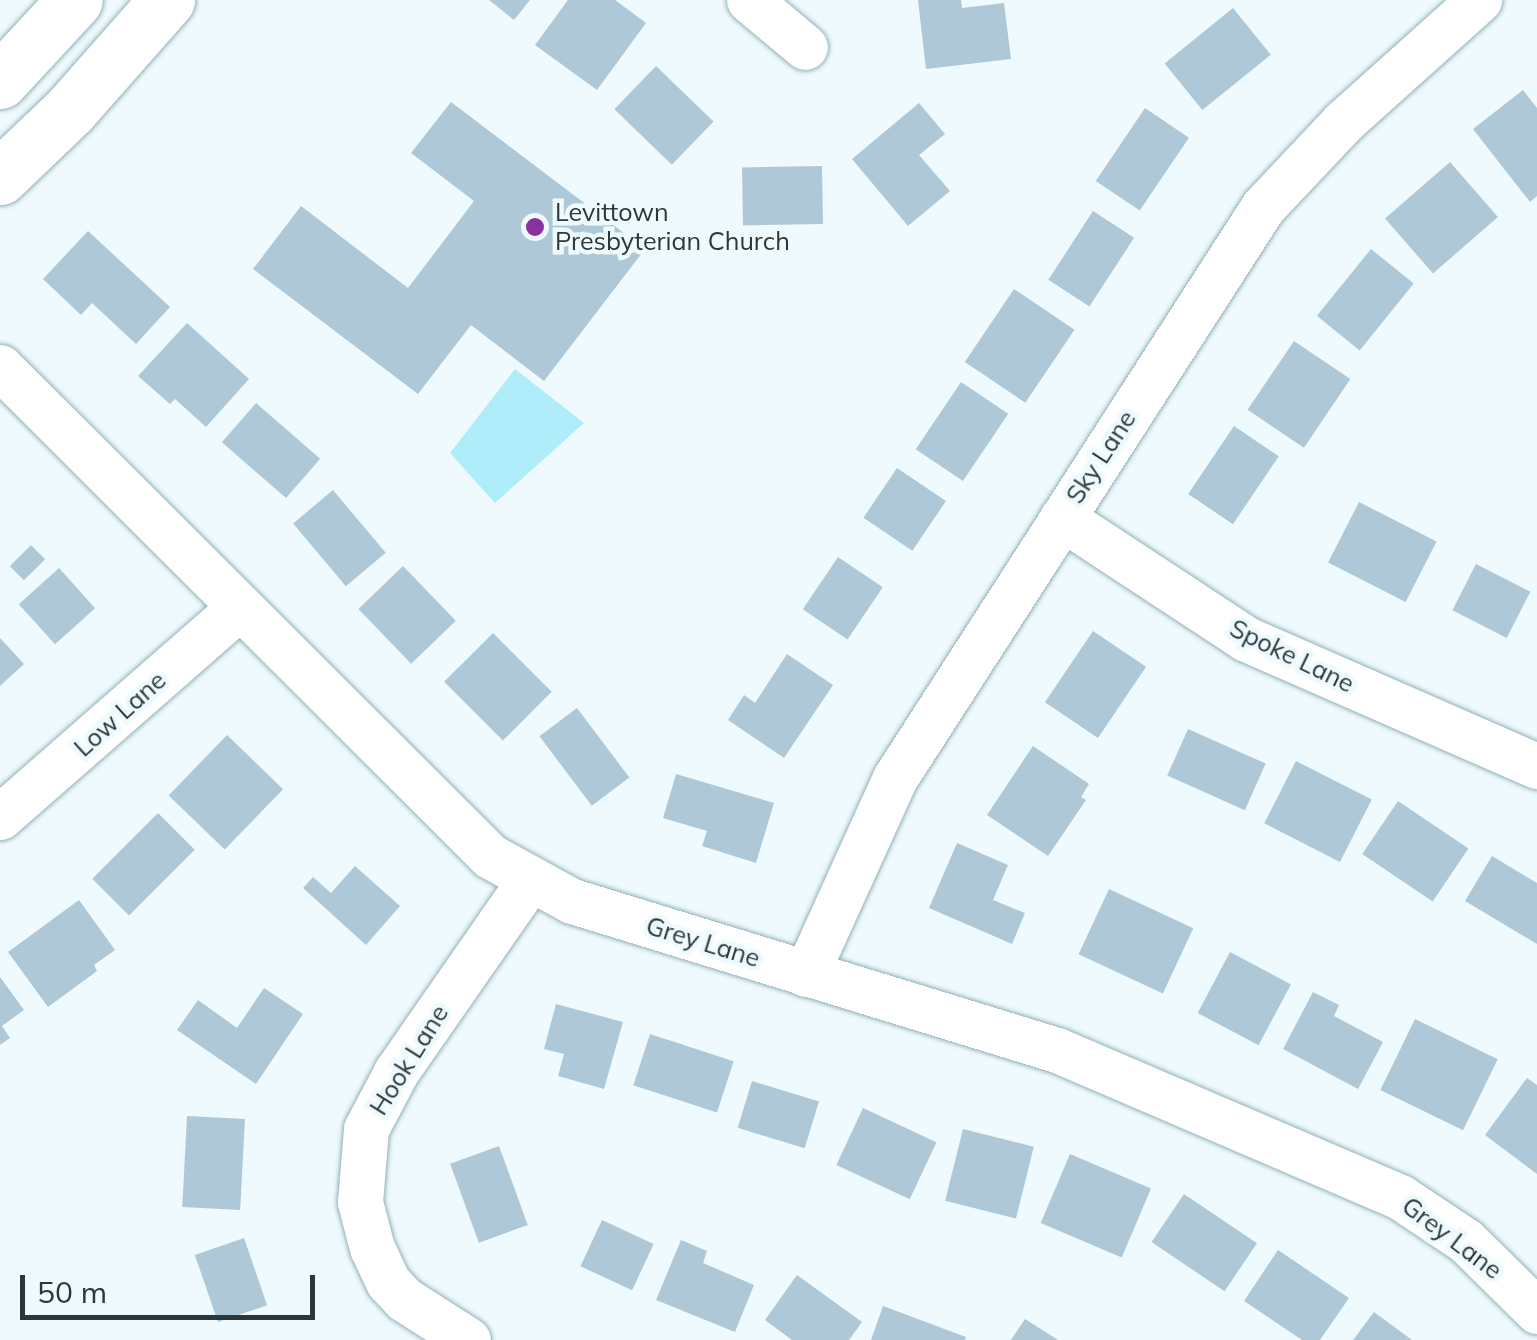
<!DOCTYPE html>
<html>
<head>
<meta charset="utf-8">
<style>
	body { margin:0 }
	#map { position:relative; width:1537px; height:1340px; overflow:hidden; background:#eefafd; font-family:Mulish,sans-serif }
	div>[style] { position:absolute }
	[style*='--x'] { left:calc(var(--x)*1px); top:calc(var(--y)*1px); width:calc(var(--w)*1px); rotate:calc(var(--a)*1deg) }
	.green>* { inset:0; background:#afedfb }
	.building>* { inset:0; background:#afc8d7; transform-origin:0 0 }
	.roads { filter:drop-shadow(0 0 2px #92b0b7) drop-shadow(0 0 2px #92b0b7) }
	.minor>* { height:45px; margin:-22.5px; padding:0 22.5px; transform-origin:22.5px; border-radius:22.5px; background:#fff }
	.secondary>* { height:55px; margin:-27.5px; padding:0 27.5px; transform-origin:27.5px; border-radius:27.5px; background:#fff }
	.dots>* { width:28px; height:28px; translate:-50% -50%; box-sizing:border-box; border:5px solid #eefafd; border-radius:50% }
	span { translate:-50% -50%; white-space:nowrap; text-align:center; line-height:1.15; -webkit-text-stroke:9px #eefafd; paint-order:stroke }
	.poi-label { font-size:25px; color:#2b373a }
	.left { translate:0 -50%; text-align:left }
	.street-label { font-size:25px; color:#2b373a }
	.scale { position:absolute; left:20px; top:1275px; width:295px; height:45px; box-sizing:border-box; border:5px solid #2b373a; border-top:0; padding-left:12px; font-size:30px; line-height:35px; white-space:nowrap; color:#2b373a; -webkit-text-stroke:8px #eefafd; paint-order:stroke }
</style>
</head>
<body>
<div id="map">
	<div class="green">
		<div style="clip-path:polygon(515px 369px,584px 423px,495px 503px,450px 453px)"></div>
	</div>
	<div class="building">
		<div style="clip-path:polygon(489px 0,530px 0,514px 20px)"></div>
		<div style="clip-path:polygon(568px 0,615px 0,646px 23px,597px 90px,535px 45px)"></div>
		<div style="clip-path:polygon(918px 0,961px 0,962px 8px,1004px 3px,1011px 59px,926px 69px)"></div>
		<div style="left:1233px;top:8px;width:60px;height:88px;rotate:51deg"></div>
		<div style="left:656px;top:66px;width:80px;height:60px;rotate:44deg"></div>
		<div style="clip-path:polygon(1523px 90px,1537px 108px,1537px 196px,1530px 202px,1473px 129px)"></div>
		<div style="clip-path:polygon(451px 102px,645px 249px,544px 381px,471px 325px,418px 394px,253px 269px,301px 206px,408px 288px,474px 201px,411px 153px)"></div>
		<div style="clip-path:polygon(919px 103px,945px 134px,919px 155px,950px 191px,908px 226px,852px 159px)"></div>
		<div style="left:1145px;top:108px;width:53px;height:88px;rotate:34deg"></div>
		<div style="left:1450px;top:162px;width:73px;height:86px;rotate:49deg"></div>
		<div style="left:822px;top:166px;width:58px;height:80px;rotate:89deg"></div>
		<div style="left:1093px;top:211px;width:49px;height:82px;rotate:33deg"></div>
		<div style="clip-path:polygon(88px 231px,170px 307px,136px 344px,92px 303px,81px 315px,43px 279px)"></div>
		<div style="left:1371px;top:249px;width:55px;height:86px;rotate:39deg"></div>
		<div style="left:1014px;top:289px;width:73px;height:88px;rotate:34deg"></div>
		<div style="clip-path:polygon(187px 323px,249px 379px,206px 427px,175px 399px,170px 404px,138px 376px)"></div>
		<div style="left:1294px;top:341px;width:68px;height:83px;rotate:34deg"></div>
		<div style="left:961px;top:382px;width:57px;height:81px;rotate:34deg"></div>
		<div style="left:256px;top:403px;width:85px;height:52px;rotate:41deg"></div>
		<div style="left:1234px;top:426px;width:54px;height:82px;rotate:34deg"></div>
		<div style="left:897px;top:468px;width:59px;height:60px;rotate:34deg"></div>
		<div style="left:333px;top:490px;width:82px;height:52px;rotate:50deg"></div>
		<div style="left:1359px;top:502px;width:87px;height:68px;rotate:27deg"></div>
		<div style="left:31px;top:545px;width:20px;height:30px;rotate:45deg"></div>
		<div style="left:838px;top:557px;width:54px;height:63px;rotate:34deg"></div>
		<div style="left:1476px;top:564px;width:61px;height:52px;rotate:27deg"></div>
		<div style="left:403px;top:566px;width:76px;height:62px;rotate:46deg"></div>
		<div style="left:59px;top:568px;width:54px;height:54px;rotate:48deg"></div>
		<div style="left:1093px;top:631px;width:64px;height:86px;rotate:34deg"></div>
		<div style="left:493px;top:633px;width:83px;height:69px;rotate:45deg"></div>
		<div style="clip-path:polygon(0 638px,24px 664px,0 686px)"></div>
		<div style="clip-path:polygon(787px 654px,833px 685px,784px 758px,728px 720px,744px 695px,755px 703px)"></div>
		<div style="left:577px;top:708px;width:87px;height:47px;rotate:53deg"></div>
		<div style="left:1188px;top:729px;width:85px;height:51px;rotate:24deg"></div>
		<div style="left:227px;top:735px;width:78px;height:84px;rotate:44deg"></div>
		<div style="clip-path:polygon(1033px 746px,1089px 784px,1081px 797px,1086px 800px,1048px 856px,987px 815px)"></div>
		<div style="left:1296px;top:761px;width:85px;height:70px;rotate:27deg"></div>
		<div style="clip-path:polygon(676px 774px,774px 803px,756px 863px,702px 846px,707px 831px,663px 818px)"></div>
		<div style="left:1398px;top:801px;width:85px;height:64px;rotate:34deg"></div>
		<div style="left:158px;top:813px;width:52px;height:93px;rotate:45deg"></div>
		<div style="clip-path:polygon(957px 843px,1008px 865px,993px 900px,1025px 913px,1012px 944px,929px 908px)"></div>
		<div style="clip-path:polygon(1492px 856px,1537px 883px,1537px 944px,1465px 901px)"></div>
		<div style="clip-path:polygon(355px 866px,400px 906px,366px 945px,303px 888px,313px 877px,331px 893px)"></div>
		<div style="left:1109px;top:889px;width:93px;height:72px;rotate:25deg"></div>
		<div style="clip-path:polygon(79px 900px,115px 950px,94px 965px,97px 971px,48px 1007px,8px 952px)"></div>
		<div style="left:1230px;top:952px;width:69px;height:69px;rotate:28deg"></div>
		<div style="clip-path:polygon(0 977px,24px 1010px,2px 1026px,10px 1038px,0 1045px)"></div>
		<div style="clip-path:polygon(264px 988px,303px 1014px,256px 1084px,177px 1030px,198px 1000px,237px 1028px)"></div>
		<div style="clip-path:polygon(1313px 992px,1339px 1005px,1334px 1016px,1383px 1042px,1358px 1089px,1283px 1049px)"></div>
		<div style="clip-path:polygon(556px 1004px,623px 1022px,604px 1089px,558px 1076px,564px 1054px,544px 1049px)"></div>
		<div style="left:1415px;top:1019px;width:92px;height:79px;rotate:26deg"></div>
		<div style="left:650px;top:1034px;width:88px;height:54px;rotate:18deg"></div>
		<div style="clip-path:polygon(1527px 1078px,1537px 1085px,1537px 1174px,1485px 1135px)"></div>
		<div style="left:752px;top:1081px;width:70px;height:49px;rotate:17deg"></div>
		<div style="left:863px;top:1108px;width:81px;height:63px;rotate:25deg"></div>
		<div style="left:187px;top:1116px;width:58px;height:91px;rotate:3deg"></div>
		<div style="left:963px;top:1129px;width:73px;height:74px;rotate:14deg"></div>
		<div style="left:499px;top:1146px;width:84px;height:52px;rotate:70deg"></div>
		<div style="left:1070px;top:1154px;width:88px;height:75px;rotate:23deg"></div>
		<div style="left:1184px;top:1194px;width:88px;height:58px;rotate:34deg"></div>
		<div style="left:602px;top:1220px;width:57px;height:51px;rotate:25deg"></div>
		<div style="left:244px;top:1238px;width:71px;height:52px;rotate:71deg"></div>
		<div style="clip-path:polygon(681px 1240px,707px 1251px,703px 1263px,754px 1285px,735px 1332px,656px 1300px)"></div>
		<div style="clip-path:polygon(1278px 1250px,1349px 1298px,1320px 1340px,1302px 1340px,1244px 1301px)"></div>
		<div style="clip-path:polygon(797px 1275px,862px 1322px,849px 1340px,792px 1340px,765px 1320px)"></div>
		<div style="clip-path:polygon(883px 1306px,966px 1337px,965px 1340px,871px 1340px)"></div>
		<div style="clip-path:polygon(1374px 1312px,1412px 1340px,1353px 1340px)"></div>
		<div style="clip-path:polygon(1025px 1319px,1058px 1340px,1011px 1340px)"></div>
	</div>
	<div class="roads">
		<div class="minor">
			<div style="--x:749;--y:0;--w:73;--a:40"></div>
			<div style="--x:0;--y:367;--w:692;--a:44.94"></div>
			<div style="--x:490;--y:856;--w:94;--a:28.8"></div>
			<div style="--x:572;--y:901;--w:507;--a:17.08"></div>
			<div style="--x:1057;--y:1050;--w:373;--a:23.2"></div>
			<div style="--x:1400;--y:1197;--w:79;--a:33.7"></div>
			<div style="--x:1466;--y:1241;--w:100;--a:44.6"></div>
			<div style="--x:1062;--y:518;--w:220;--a:33.3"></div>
			<div style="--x:1246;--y:639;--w:318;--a:23.6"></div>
			<div style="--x:0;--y:817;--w:316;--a:-41.2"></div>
			<div style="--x:806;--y:974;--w:215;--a:-65.6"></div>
			<div style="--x:895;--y:778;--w:679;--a:-57.2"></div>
			<div style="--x:1263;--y:207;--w:117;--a:-46.7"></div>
			<div style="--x:1343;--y:122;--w:183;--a:-41.9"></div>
			<div style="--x:468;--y:1340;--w:76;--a:-147.4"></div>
			<div style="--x:404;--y:1299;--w:23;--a:-133"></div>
			<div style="--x:388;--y:1282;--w:38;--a:-115"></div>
			<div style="--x:372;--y:1248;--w:48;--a:-104.6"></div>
			<div style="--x:360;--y:1202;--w:73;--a:-85.3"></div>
			<div style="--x:366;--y:1129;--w:64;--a:-62.2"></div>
			<div style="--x:396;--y:1072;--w:235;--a:-55.2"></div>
		</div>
		<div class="secondary">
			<div style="--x:0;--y:81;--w:110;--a:-47.2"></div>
			<div style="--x:0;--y:177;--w:97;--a:-43.7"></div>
			<div style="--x:70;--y:110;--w:147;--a:-48.6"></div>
		</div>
	</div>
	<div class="dots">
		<div style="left:535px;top:227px;background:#8b319c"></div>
	</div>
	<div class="poi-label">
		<span class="left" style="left:555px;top:227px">Levittown<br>Presbyterian Church</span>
	</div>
	<div class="street-label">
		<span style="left:1101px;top:457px;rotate:-57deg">Sky Lane</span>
		<span style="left:1292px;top:656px;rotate:26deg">Spoke Lane</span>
		<span style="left:120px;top:714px;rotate:-42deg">Low Lane</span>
		<span style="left:703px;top:942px;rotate:17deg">Grey Lane</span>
		<span style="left:409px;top:1060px;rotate:-58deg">Hook Lane</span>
		<span style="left:1452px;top:1238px;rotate:37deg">Grey Lane</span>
	</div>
	<div class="scale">50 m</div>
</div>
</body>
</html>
